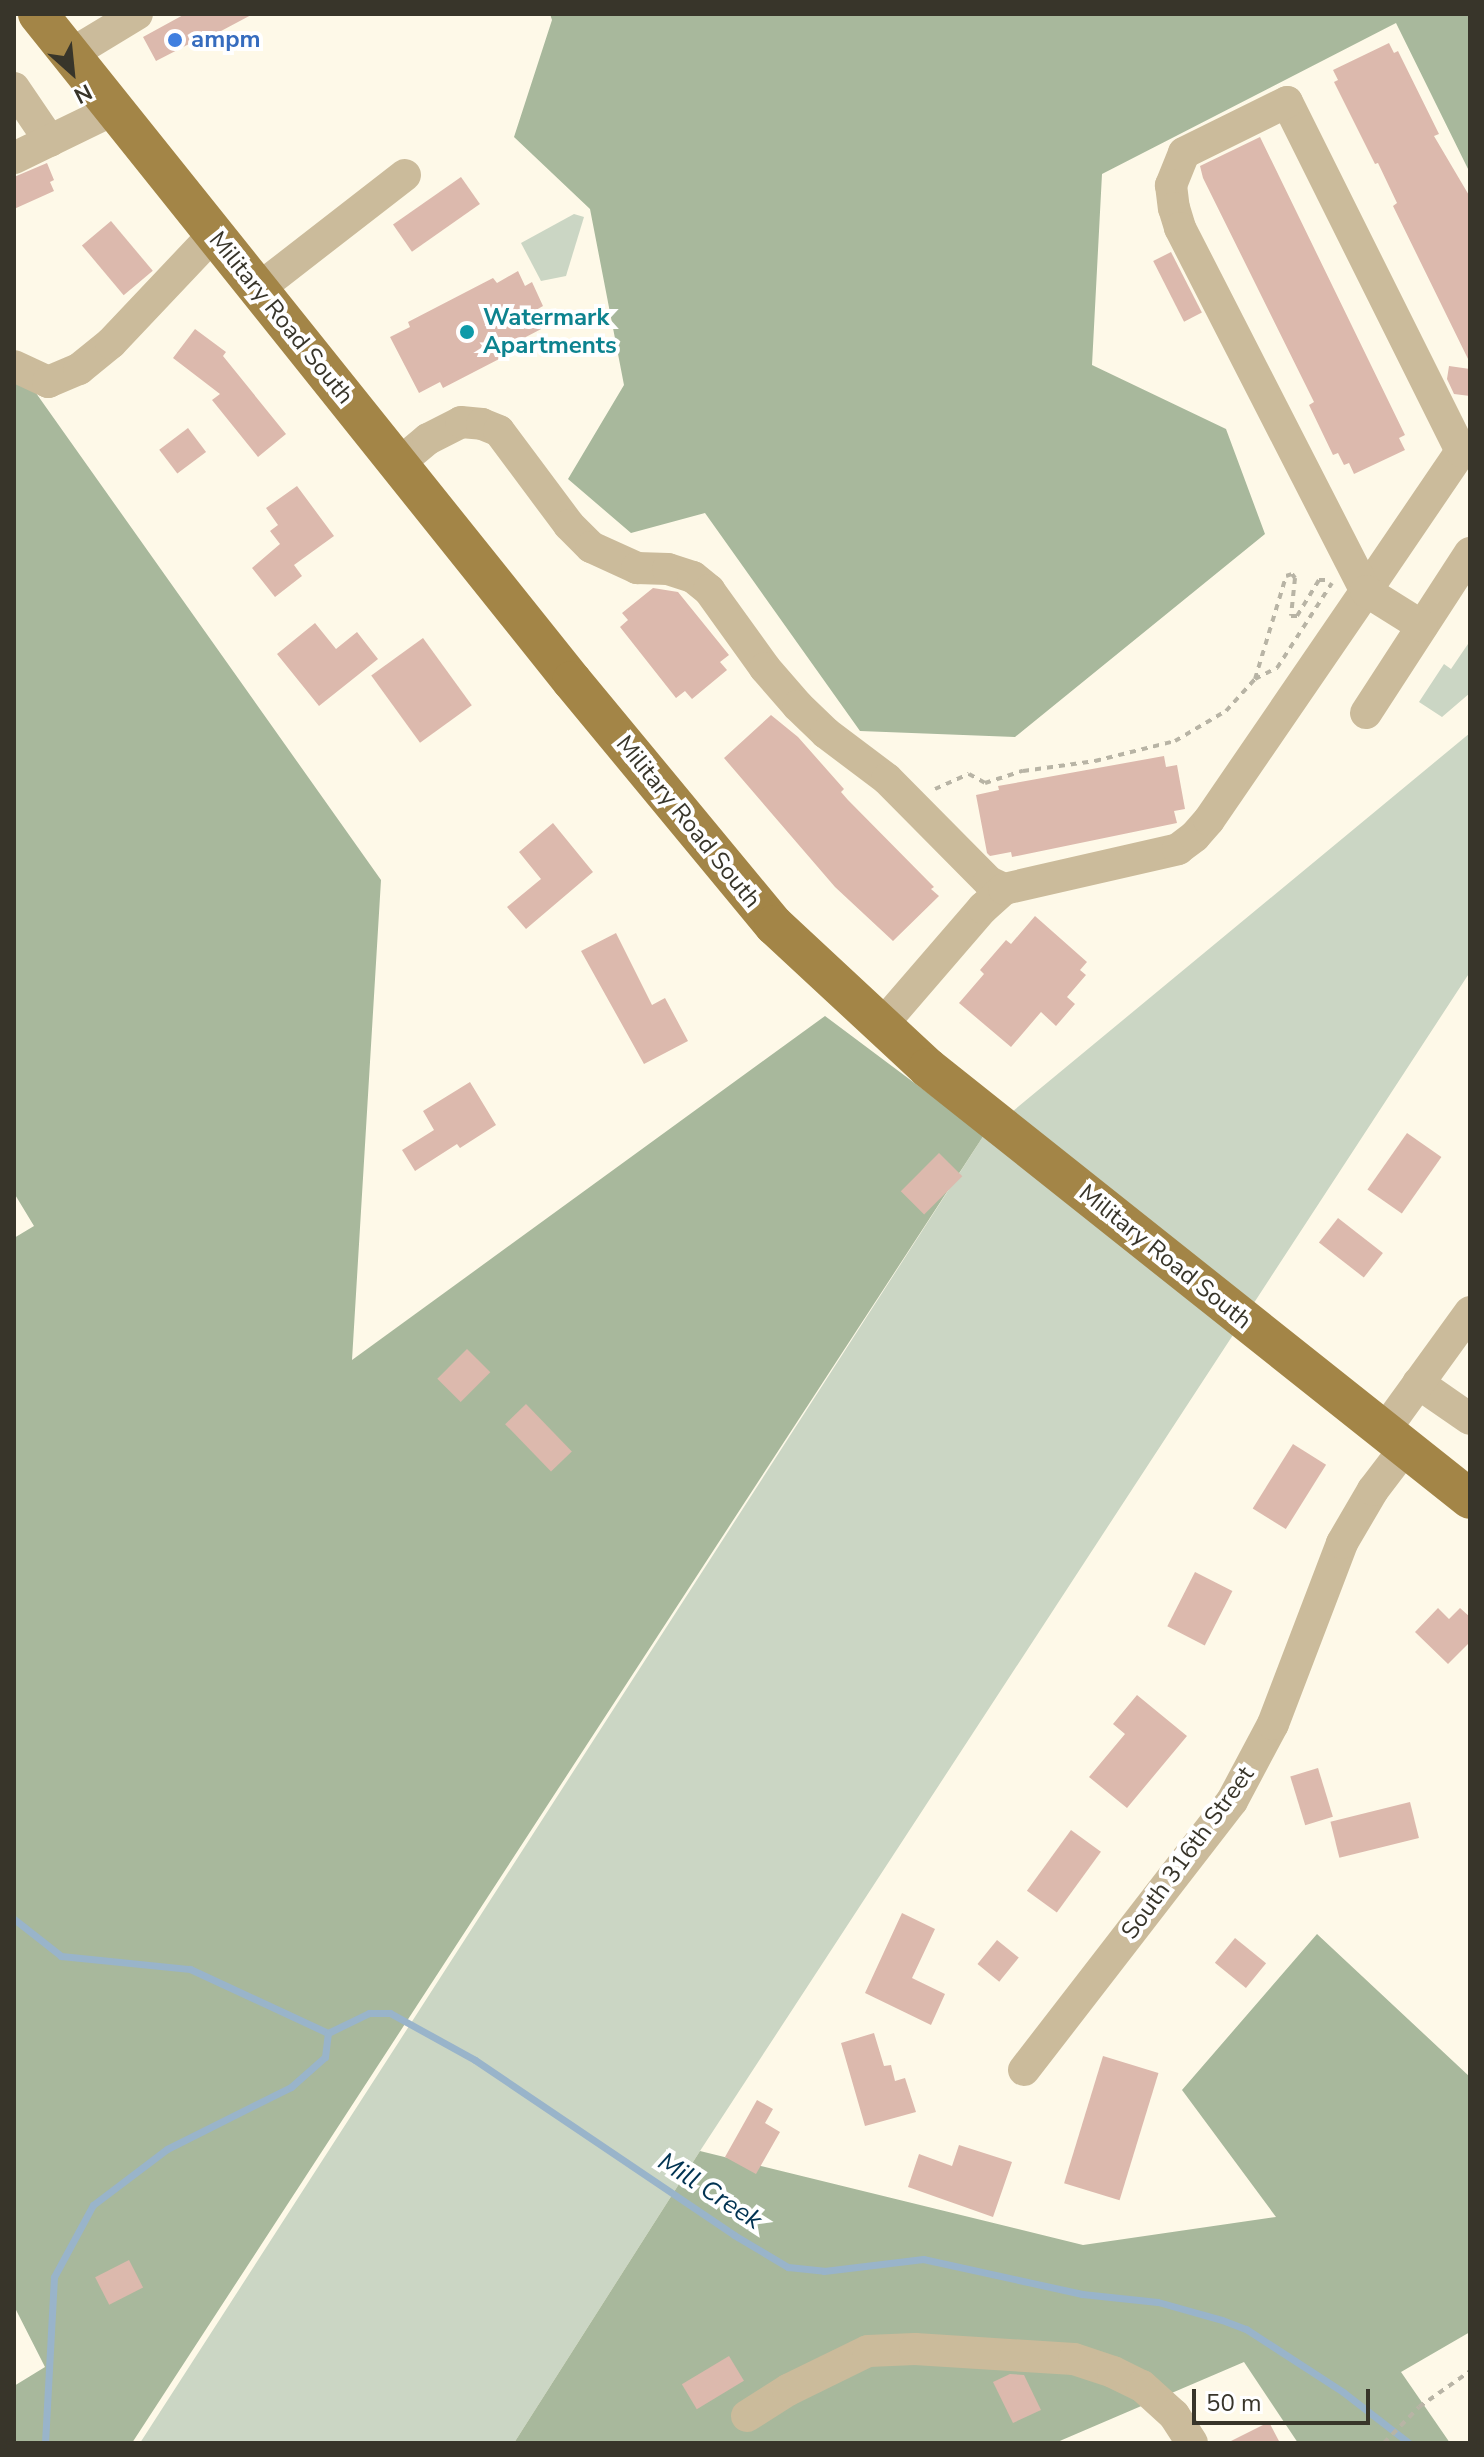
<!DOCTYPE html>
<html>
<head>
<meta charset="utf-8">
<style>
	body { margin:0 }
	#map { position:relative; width:1484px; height:2457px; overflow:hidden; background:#fef9e8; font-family:"Nunito Sans",sans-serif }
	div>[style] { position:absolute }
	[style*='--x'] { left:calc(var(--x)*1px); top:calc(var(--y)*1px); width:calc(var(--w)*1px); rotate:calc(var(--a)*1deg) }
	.green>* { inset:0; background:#cbd6c4 }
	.forest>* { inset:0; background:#a8b89c }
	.stream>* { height:7px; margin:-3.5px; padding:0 3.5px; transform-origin:3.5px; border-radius:3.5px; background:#99b4ca }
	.building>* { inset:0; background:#dcb9ad; transform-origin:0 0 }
	.path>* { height:4px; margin-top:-2px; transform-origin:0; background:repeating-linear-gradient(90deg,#b8b4a5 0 6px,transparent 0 12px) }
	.minor>* { height:32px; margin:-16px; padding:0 16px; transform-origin:16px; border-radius:16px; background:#cbbb9b }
	.major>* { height:40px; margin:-20px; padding:0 20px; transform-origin:20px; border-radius:20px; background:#a38547 }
	.dots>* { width:22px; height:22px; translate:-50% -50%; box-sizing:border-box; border:4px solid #fff; border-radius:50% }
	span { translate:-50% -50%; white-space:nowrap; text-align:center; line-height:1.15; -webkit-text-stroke:8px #fff; paint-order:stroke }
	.shop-label { font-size:24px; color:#366cbe; font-weight:700 }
	.left { translate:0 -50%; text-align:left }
	.street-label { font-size:24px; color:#38352a }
	.culture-label { font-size:24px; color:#0d838f; font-weight:700 }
	.water-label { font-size:26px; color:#013352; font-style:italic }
	.frame { position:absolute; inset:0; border:16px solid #38352a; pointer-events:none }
	.north { position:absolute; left:32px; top:32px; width:80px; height:80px; -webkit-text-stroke:6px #fff; paint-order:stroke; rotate:153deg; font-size:22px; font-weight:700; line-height:32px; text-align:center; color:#38352a }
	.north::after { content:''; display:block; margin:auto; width:28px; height:36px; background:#38352a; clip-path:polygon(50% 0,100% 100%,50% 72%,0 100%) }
	.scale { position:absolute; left:1192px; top:2389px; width:178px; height:36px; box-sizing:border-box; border:4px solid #38352a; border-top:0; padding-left:10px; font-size:24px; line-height:28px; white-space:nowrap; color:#38352a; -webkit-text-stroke:6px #fff; paint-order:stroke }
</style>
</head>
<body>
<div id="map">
	<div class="green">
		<div style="clip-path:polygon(574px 214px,584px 217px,566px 276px,541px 281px,521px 243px)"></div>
		<div style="clip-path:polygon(1470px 641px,1470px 693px,1442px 717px,1419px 702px,1444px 664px,1451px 669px)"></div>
		<div style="clip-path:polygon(1470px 733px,1470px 972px,700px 2151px,514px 2443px,140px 2443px,984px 1135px)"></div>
	</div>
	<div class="forest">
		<div style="clip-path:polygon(550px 14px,1470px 14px,1470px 173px,1396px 23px,1102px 174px,1092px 365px,1226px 429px,1265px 534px,1015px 737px,860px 731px,705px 513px,631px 533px,568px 479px,624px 385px,590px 209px,514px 137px,552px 20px)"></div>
		<div style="clip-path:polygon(14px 362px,381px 880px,352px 1360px,825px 1016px,984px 1135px,132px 2443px,14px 2443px,14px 2386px,45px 2367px,14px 2306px,14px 1238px,34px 1226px,14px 1193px)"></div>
		<div style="clip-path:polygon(1317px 1934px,1470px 2077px,1470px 2332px,1401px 2372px,1450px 2443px,1298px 2443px,1244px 2362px,1055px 2443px,514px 2443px,700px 2151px,1083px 2245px,1276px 2217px,1182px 2090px)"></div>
	</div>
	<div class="stream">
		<div style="--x:14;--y:1919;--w:60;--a:38.2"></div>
		<div style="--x:61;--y:1956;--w:130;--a:5.8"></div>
		<div style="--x:190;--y:1969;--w:152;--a:24.9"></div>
		<div style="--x:328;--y:2033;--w:46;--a:-26"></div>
		<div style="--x:369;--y:2013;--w:21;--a:0"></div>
		<div style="--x:390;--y:2013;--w:97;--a:28.9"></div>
		<div style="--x:475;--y:2060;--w:313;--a:34"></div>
		<div style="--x:734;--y:2235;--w:63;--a:30.7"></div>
		<div style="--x:788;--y:2267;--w:36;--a:6"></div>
		<div style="--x:824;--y:2271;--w:100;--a:-6.9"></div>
		<div style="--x:923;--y:2259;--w:163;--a:12.4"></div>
		<div style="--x:1082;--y:2294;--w:76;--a:6"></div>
		<div style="--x:1158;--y:2302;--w:66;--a:15.7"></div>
		<div style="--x:1222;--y:2320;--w:26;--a:21"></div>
		<div style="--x:1246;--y:2329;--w:116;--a:33"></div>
		<div style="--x:1343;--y:2392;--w:83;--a:37.7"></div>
		<div style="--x:45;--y:2443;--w:166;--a:-86.9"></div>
		<div style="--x:54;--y:2277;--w:82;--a:-61.6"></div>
		<div style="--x:93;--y:2205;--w:93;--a:-37.1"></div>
		<div style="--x:167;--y:2149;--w:139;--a:-26.6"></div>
		<div style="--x:291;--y:2087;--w:45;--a:-41.4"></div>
		<div style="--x:325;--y:2057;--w:24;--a:-83"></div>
	</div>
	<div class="building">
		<div style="clip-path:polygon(185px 14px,253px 14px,191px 47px,189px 44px,156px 61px,143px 37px)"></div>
		<div style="clip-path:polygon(1389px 43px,1394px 53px,1398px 51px,1439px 134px,1434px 136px,1470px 197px,1470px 363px,1393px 206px,1397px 203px,1378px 163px,1375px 164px,1334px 82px,1338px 80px,1333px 70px)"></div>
		<div style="clip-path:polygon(1260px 137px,1405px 435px,1399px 438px,1405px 450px,1354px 474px,1349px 463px,1344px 465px,1338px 453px,1333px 455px,1309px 405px,1314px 402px,1203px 178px,1200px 166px)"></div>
		<div style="clip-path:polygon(47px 163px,54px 180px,50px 182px,54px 191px,14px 209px,14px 177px)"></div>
		<div style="left:461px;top:177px;width:33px;height:83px;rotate:55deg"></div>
		<div style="left:111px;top:221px;width:65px;height:38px;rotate:50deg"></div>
		<div style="left:1171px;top:252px;width:68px;height:20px;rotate:63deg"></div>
		<div style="clip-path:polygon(518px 271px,525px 286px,532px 282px,543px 306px,536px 310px,545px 327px,524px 338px,528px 344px,503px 357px,443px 388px,440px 382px,419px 393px,390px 337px,410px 327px,408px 322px,493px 278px,497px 283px)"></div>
		<div style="clip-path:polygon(195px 329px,226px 352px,223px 356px,286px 434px,258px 457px,212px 400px,220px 394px,173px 358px)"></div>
		<div style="clip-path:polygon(1449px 366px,1470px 369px,1470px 396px,1454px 394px,1447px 379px)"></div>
		<div style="left:188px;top:428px;width:30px;height:36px;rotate:53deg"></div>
		<div style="clip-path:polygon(297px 486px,334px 536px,294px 565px,302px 576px,275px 597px,252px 568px,280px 544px,270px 531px,278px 525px,266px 508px)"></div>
		<div style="clip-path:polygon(653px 588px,678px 592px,729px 655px,720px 662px,727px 670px,692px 699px,685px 691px,676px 698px,620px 627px,628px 620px,622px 613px)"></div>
		<div style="clip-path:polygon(315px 623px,336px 649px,357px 632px,378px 659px,319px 706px,277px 654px)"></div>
		<div style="left:423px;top:638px;width:83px;height:64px;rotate:54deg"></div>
		<div style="clip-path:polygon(771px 715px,798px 737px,844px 789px,841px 792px,848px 800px,934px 887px,931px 889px,939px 896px,893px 941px,835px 887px,724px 758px)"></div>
		<div style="clip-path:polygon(1164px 756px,1166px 767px,1177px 765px,1185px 809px,1174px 811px,1177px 823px,1012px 857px,1011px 852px,990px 856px,987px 853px,976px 795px,999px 790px,998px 786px)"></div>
		<div style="clip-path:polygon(553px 823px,593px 872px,526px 929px,507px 907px,541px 879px,519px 852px)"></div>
		<div style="clip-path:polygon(1035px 916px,1087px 962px,1080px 970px,1086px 975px,1067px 997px,1075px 1004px,1056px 1026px,1041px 1012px,1011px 1047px,959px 1003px,984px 974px,980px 970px,1006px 940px,1011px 944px)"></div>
		<div style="clip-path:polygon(616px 933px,652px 1005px,665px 998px,688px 1041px,644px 1064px,581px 951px)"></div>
		<div style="clip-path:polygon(470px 1082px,496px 1125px,460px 1148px,457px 1144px,415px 1171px,402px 1150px,434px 1130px,423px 1111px)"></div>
		<div style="left:1407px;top:1133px;width:42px;height:69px;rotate:35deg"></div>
		<div style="left:939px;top:1153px;width:33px;height:54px;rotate:45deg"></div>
		<div style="left:1338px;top:1218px;width:57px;height:31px;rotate:38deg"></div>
		<div style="left:467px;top:1349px;width:33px;height:42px;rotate:45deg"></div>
		<div style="left:526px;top:1404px;width:66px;height:29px;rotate:46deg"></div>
		<div style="left:1293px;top:1444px;width:39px;height:76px;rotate:32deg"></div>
		<div style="left:1195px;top:1572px;width:42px;height:61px;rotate:27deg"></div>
		<div style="clip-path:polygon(1438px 1608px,1449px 1619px,1460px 1608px,1470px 1617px,1470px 1642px,1448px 1664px,1415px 1632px)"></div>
		<div style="clip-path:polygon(1137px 1695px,1187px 1736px,1127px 1808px,1089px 1777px,1125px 1734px,1113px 1724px)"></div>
		<div style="left:1318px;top:1768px;width:51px;height:29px;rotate:73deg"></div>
		<div style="left:1410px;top:1802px;width:37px;height:82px;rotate:76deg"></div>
		<div style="left:1071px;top:1830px;width:37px;height:75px;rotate:36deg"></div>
		<div style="clip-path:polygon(902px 1913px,935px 1929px,912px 1978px,945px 1994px,931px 2025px,865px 1993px)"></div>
		<div style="left:1235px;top:1938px;width:40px;height:32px;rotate:39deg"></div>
		<div style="left:997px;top:1940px;width:28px;height:31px;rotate:39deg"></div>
		<div style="clip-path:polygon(874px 2033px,884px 2066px,891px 2065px,895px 2081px,905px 2078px,916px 2112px,865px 2126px,841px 2043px)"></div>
		<div style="left:1103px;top:2056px;width:58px;height:133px;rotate:17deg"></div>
		<div style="clip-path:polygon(757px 2100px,773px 2109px,765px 2123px,780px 2132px,756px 2174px,725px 2157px)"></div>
		<div style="clip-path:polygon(959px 2145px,1012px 2162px,993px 2217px,908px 2187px,919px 2154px,952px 2166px)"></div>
		<div style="left:129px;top:2260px;width:31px;height:38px;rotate:63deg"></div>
		<div style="left:729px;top:2356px;width:29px;height:55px;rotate:59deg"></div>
		<div style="clip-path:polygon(1010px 2374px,1024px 2375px,1041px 2410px,1013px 2423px,993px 2382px)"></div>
		<div style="clip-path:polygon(1269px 2422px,1280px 2443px,1227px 2443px)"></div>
	</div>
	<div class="path">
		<div style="--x:1255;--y:679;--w:108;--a:-73.2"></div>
		<div style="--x:1286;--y:576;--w:6;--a:-18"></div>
		<div style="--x:1292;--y:574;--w:5;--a:53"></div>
		<div style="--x:1295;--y:578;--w:38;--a:96"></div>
		<div style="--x:1291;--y:616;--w:6;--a:0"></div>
		<div style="--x:1297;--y:616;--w:42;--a:-58.6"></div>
		<div style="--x:1319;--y:580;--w:11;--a:0"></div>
		<div style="--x:935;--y:789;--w:37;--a:-24"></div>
		<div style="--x:969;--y:774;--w:18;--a:29"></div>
		<div style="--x:985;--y:783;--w:40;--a:-18"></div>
		<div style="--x:1023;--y:771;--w:73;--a:-7.9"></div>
		<div style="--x:1095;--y:761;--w:82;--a:-14"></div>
		<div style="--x:1175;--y:741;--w:59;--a:-30.5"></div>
		<div style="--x:1226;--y:711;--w:43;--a:-47.8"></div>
		<div style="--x:1255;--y:679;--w:25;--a:-27"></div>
		<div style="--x:1277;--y:668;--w:101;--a:-57.1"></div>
		<div style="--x:1384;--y:2443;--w:50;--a:-45.8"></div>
		<div style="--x:1419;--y:2407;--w:62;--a:-35.2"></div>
	</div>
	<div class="minor">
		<div style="--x:71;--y:54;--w:77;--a:-31.2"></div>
		<div style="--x:14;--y:88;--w:64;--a:55.8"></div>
		<div style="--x:14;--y:158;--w:112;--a:-25.9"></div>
		<div style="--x:258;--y:289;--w:186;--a:-37.8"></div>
		<div style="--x:14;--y:366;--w:38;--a:25"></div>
		<div style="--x:48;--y:382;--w:34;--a:-23"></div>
		<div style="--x:79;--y:369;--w:41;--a:-39.1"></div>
		<div style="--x:111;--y:343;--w:150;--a:-46.6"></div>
		<div style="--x:398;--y:464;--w:39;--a:-40"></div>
		<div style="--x:428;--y:439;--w:37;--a:-27"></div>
		<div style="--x:461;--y:422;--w:21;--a:5"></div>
		<div style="--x:482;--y:424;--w:18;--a:22"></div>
		<div style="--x:499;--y:431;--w:117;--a:53.3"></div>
		<div style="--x:569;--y:525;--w:31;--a:45"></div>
		<div style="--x:591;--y:547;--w:51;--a:24.5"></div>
		<div style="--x:637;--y:568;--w:31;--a:2"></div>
		<div style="--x:668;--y:569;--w:26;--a:18"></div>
		<div style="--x:693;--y:577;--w:21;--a:39"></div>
		<div style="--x:709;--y:590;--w:96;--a:54.3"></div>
		<div style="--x:765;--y:668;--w:50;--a:49"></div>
		<div style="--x:798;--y:706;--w:39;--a:44"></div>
		<div style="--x:826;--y:733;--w:76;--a:37"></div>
		<div style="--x:887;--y:779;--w:145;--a:45.3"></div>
		<div style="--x:989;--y:882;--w:17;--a:25"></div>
		<div style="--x:1366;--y:713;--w:191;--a:-57"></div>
		<div style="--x:881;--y:1026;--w:156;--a:-49.2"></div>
		<div style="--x:983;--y:908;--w:28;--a:-42"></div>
		<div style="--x:1004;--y:889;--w:179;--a:-12.9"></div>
		<div style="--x:1178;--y:849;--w:21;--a:-37"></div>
		<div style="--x:1195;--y:836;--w:21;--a:-49"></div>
		<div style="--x:1209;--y:820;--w:278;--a:-55.6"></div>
		<div style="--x:1366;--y:591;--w:169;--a:-55.8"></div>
		<div style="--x:1461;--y:451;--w:390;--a:-116.5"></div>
		<div style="--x:1287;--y:102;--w:115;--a:153.7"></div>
		<div style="--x:1184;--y:153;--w:35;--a:112"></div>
		<div style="--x:1171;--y:185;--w:23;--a:83"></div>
		<div style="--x:1174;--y:208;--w:21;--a:73"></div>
		<div style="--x:1180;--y:228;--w:408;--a:62.9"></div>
		<div style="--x:1366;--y:591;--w:66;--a:32"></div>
		<div style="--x:1418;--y:1383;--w:63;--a:34.7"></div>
		<div style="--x:1384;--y:1431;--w:147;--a:-54.1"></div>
		<div style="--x:1024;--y:2070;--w:340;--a:-52.3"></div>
		<div style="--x:1232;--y:1801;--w:87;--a:-62"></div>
		<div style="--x:1273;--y:1724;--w:194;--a:-69.1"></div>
		<div style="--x:1342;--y:1543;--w:61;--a:-59.7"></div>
		<div style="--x:1373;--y:1490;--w:53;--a:-52.7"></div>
		<div style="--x:747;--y:2416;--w:49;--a:-32.4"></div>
		<div style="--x:788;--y:2390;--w:89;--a:-26"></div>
		<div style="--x:868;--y:2351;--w:47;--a:-2.4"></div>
		<div style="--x:915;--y:2349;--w:159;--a:3.6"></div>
		<div style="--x:1074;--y:2359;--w:41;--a:18.4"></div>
		<div style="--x:1113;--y:2372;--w:32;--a:26"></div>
		<div style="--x:1142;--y:2386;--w:43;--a:42.2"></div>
		<div style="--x:1174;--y:2415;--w:33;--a:57"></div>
	</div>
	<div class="major">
		<div style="--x:38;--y:14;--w:854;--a:51.32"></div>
		<div style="--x:572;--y:681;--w:317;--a:50.4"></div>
		<div style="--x:774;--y:925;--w:210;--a:42.9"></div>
		<div style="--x:928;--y:1068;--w:692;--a:38.49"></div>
	</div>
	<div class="dots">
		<div style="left:175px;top:40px;background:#3f7fe0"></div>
		<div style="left:467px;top:332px;background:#0f9aa8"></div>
	</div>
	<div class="shop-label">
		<span class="left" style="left:191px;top:40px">ampm</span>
	</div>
	<div class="street-label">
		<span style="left:281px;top:318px;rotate:51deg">Military Road South</span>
		<span style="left:688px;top:822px;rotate:51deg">Military Road South</span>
		<span style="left:1165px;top:1257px;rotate:39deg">Military Road South</span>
		<span style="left:1188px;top:1853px;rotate:-54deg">South 316th Street</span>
	</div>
	<div class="culture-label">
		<span class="left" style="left:483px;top:332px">Watermark<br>Apartments</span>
	</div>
	<div class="water-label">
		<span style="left:710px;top:2191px;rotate:33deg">Mill Creek</span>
	</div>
	<div class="frame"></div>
	<div class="north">N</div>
	<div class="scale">50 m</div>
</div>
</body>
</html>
